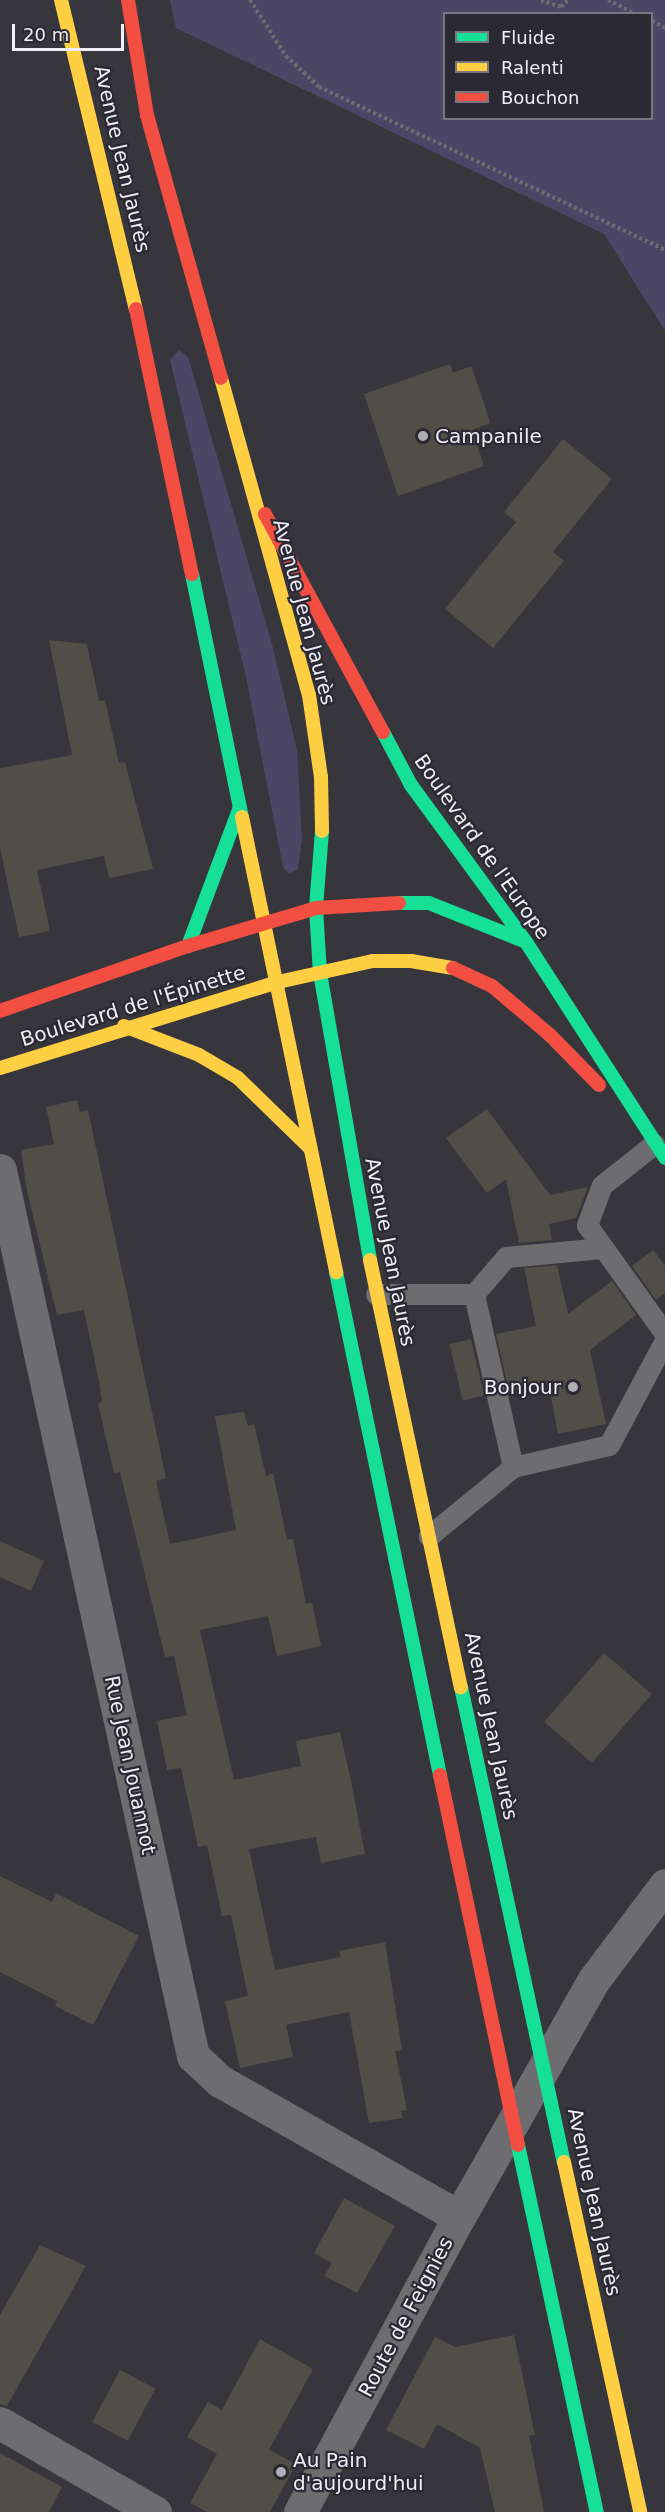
<!DOCTYPE html>
<html>
<head>
<meta charset="utf-8">
<style>
	body { margin:0 }
	#map { position:relative; width:665px; height:2512px; overflow:hidden; background:#37363c; font-family:"DejaVu Sans",sans-serif }
	div>[style] { position:absolute }
	[style*='--x'] { left:calc(var(--x)*1px); top:calc(var(--y)*1px); width:calc(var(--w)*1px); rotate:calc(var(--a)*1deg) }
	.green>* { inset:0; background:#4b4666 }
	.building>* { inset:0; background:#504e47; transform-origin:0 0 }
	.path>* { height:4px; margin-top:-2px; transform-origin:0; background:repeating-linear-gradient(90deg,#6d6d70 0 3px,transparent 0 6px) }
	.lane>* { height:21px; margin:-10.5px; padding:0 10.5px; transform-origin:10.5px; border-radius:10.5px; background:#6d6c6f }
	.street>* { height:33px; margin:-16.5px; padding:0 16.5px; transform-origin:16.5px; border-radius:16.5px; background:#6d6c6f }
	.fast>* { height:14px; margin:-7px; padding:0 7px; transform-origin:7px; border-radius:7px; background:#16e098 }
	.slow>* { height:14px; margin:-7px; padding:0 7px; transform-origin:7px; border-radius:7px; background:#ffcf43 }
	.jam>* { height:14px; margin:-7px; padding:0 7px; transform-origin:7px; border-radius:7px; background:#f24e42 }
	.dots>* { width:16px; height:16px; translate:-50% -50%; box-sizing:border-box; border:3px solid #2b2934; border-radius:50% }
	span { translate:-50% -50%; white-space:nowrap; text-align:center; line-height:1.15; -webkit-text-stroke:4.5px #2b2934; paint-order:stroke }
	.street-label { font-size:20px; color:#efeef6 }
	.poi-label { font-size:20px; color:#efeef6 }
	.left { translate:0 -50%; text-align:left }
	.right { translate:-100% -50%; text-align:right }
	.legend { position:absolute; left:443px; top:12px; width:210px; height:108px; box-sizing:border-box; background:#2b2934; border:2px solid #797882; margin:0; padding:8px 10px; list-style:none; font-size:18px; color:#efeef6 }
	.legend li { display:flex; align-items:center; gap:12px; height:30px }
	.legend b { width:30px; border:2px solid #797882 }
	.scale { position:absolute; left:12px; top:24px; width:112px; height:27px; box-sizing:border-box; border:3px solid #efeef6; border-top:0; padding-left:8px; font-size:18px; line-height:21px; white-space:nowrap; color:#efeef6; -webkit-text-stroke:4px #2b2934; paint-order:stroke }
</style>
</head>
<body>
<div id="map">
	<div class="green">
		<div style="clip-path:polygon(evenodd,170px 0,665px 0,665px 331px,604px 234px,176px 28px,170px 0,444px 14px,652px 14px,652px 118px,444px 118px,444px 14px)"></div>
		<div style="clip-path:polygon(179px 350px,188px 357px,272px 644px,297px 750px,302px 840px,298px 869px,289px 874px,283px 867px,246px 677px,170px 360px)"></div>
	</div>
	<div class="building">
		<div style="clip-path:polygon(450px 364px,453px 373px,471px 366px,484px 403px,490px 423px,472px 430px,484px 466px,398px 496px,364px 394px)"></div>
		<div style="clip-path:polygon(563px 439px,612px 479px,553px 552px,564px 561px,493px 648px,445px 609px,516px 522px,504px 512px)"></div>
		<div style="clip-path:polygon(49px 640px,87px 644px,99px 701px,105px 700px,119px 763px,125px 762px,153px 869px,109px 878px,104px 856px,37px 870px,50px 931px,19px 937px,0 848px,0 768px,72px 755px)"></div>
		<div style="clip-path:polygon(77px 1100px,80px 1112px,88px 1110px,166px 1478px,156px 1481px,170px 1544px,236px 1530px,215px 1416px,244px 1412px,248px 1426px,254px 1424px,266px 1476px,273px 1473px,287px 1540px,293px 1539px,306px 1604px,312px 1603px,321px 1646px,277px 1656px,268px 1616px,200px 1630px,234px 1780px,301px 1766px,296px 1741px,340px 1732px,350px 1776px,365px 1854px,321px 1863px,316px 1837px,249px 1849px,275px 1970px,341px 1957px,339px 1951px,385px 1942px,402px 2050px,395px 2051px,407px 2110px,401px 2111px,403px 2118px,369px 2123px,349px 2012px,286px 2025px,293px 2057px,240px 2068px,225px 2001px,248px 1996px,231px 1915px,222px 1916px,207px 1845px,198px 1847px,181px 1768px,167px 1770px,157px 1721px,187px 1715px,174px 1656px,165px 1657px,120px 1472px,114px 1473px,98px 1404px,102px 1402px,99px 1382px,84px 1310px,57px 1315px,27px 1191px,21px 1150px,54px 1144px,46px 1107px)"></div>
		<div style="clip-path:polygon(487px 1109px,550px 1195px,588px 1187px,576px 1218px,549px 1224px,552px 1240px,519px 1243px,506px 1179px,487px 1193px,446px 1138px)"></div>
		<div style="clip-path:polygon(653px 1250px,665px 1266px,665px 1293px,656px 1300px,632px 1266px)"></div>
		<div style="clip-path:polygon(557px 1265px,568px 1314px,612px 1281px,636px 1315px,590px 1350px,606px 1424px,558px 1434px,548px 1383px,509px 1391px,496px 1334px,536px 1326px,524px 1268px)"></div>
		<div style="left:471px;top:1339px;width:58px;height:22px;rotate:77deg"></div>
		<div style="clip-path:polygon(0 1541px,44px 1561px,31px 1591px,0 1577px)"></div>
		<div style="left:604px;top:1653px;width:63px;height:91px;rotate:41deg"></div>
		<div style="clip-path:polygon(0 1876px,52px 1902px,56px 1893px,139px 1936px,93px 2025px,55px 2006px,57px 2001px,0 1972px)"></div>
		<div style="clip-path:polygon(344px 2198px,395px 2226px,357px 2293px,324px 2276px,332px 2263px,314px 2253px)"></div>
		<div style="clip-path:polygon(40px 2245px,86px 2266px,7px 2406px,0 2404px,0 2315px)"></div>
		<div style="clip-path:polygon(514px 2335px,535px 2435px,529px 2436px,544px 2512px,495px 2512px,480px 2448px,437px 2424px,424px 2449px,386px 2430px,435px 2337px,455px 2347px)"></div>
		<div style="clip-path:polygon(260px 2339px,313px 2369px,269px 2450px,296px 2464px,270px 2512px,207px 2512px,190px 2503px,217px 2454px,187px 2437px,208px 2402px,222px 2410px)"></div>
		<div style="left:120px;top:2370px;width:40px;height:59px;rotate:28deg"></div>
		<div style="clip-path:polygon(0 2453px,62px 2487px,49px 2512px,0 2512px)"></div>
	</div>
	<div class="path">
		<div style="--x:250;--y:0;--w:67;--a:57.3"></div>
		<div style="--x:286;--y:56;--w:45;--a:43.2"></div>
		<div style="--x:319;--y:87;--w:382;--a:25.2"></div>
		<div style="--x:541;--y:0;--w:21;--a:19"></div>
		<div style="--x:561;--y:7;--w:10;--a:-45"></div>
		<div style="--x:608;--y:0;--w:31;--a:27"></div>
		<div style="--x:652;--y:21;--w:15;--a:28"></div>
	</div>
	<div class="lane">
		<div style="--x:654;--y:1144;--w:66;--a:141.7"></div>
		<div style="--x:602;--y:1185;--w:43;--a:110.6"></div>
		<div style="--x:587;--y:1225;--w:134;--a:54.4"></div>
		<div style="--x:376;--y:1294;--w:98;--a:0"></div>
		<div style="--x:474;--y:1294;--w:177;--a:77.3"></div>
		<div style="--x:513;--y:1467;--w:109;--a:140.6"></div>
		<div style="--x:474;--y:1294;--w:49;--a:-49.1"></div>
		<div style="--x:506;--y:1257;--w:97;--a:-5.3"></div>
		<div style="--x:513;--y:1467;--w:98;--a:-12.9"></div>
		<div style="--x:609;--y:1445;--w:119;--a:-61.9"></div>
	</div>
	<div class="street">
		<div style="--x:0;--y:1170;--w:907;--a:77.71"></div>
		<div style="--x:193;--y:2056;--w:37;--a:43"></div>
		<div style="--x:220;--y:2081;--w:275;--a:29.6"></div>
		<div style="--x:0;--y:2423;--w:179;--a:29.9"></div>
		<div style="--x:300;--y:2512;--w:335;--a:-61.7"></div>
		<div style="--x:459;--y:2217;--w:271;--a:-60.4"></div>
		<div style="--x:593;--y:1981;--w:120;--a:-53.1"></div>
	</div>
	<div class="fast">
		<div style="--x:192;--y:574;--w:248;--a:78.4"></div>
		<div style="--x:383;--y:732;--w:60;--a:62.2"></div>
		<div style="--x:411;--y:785;--w:195;--a:53.8"></div>
		<div style="--x:526;--y:942;--w:257;--a:57.2"></div>
		<div style="--x:322;--y:831;--w:77;--a:94.5"></div>
		<div style="--x:316;--y:908;--w:65;--a:86.5"></div>
		<div style="--x:320;--y:973;--w:291;--a:80.1"></div>
		<div style="--x:399;--y:903;--w:30;--a:0"></div>
		<div style="--x:429;--y:903;--w:102;--a:21.8"></div>
		<div style="--x:188;--y:946;--w:148;--a:-69.5"></div>
		<div style="--x:336;--y:1272;--w:514;--a:78.32"></div>
		<div style="--x:461;--y:1687;--w:486;--a:77.8"></div>
		<div style="--x:518;--y:2145;--w:375;--a:77.9"></div>
	</div>
	<div class="slow">
		<div style="--x:61;--y:0;--w:318;--a:76.4"></div>
		<div style="--x:221;--y:378;--w:329;--a:74.5"></div>
		<div style="--x:309;--y:695;--w:83;--a:81.7"></div>
		<div style="--x:321;--y:777;--w:54;--a:88.9"></div>
		<div style="--x:242;--y:817;--w:465;--a:78.3"></div>
		<div style="--x:124;--y:1026;--w:80;--a:21.1"></div>
		<div style="--x:199;--y:1055;--w:45;--a:30.5"></div>
		<div style="--x:238;--y:1078;--w:100;--a:44.2"></div>
		<div style="--x:0;--y:1068;--w:291;--a:-17.2"></div>
		<div style="--x:278;--y:982;--w:97;--a:-12.5"></div>
		<div style="--x:373;--y:961;--w:38;--a:0"></div>
		<div style="--x:411;--y:961;--w:43;--a:9.5"></div>
		<div style="--x:370;--y:1260;--w:437;--a:78"></div>
		<div style="--x:564;--y:2162;--w:358;--a:77.7"></div>
	</div>
	<div class="jam">
		<div style="--x:128;--y:0;--w:117;--a:80.6"></div>
		<div style="--x:147;--y:115;--w:273;--a:74.3"></div>
		<div style="--x:136;--y:309;--w:271;--a:78.1"></div>
		<div style="--x:265;--y:514;--w:248;--a:61.6"></div>
		<div style="--x:453;--y:968;--w:43;--a:24.8"></div>
		<div style="--x:492;--y:986;--w:76;--a:40.2"></div>
		<div style="--x:550;--y:1035;--w:70;--a:45.6"></div>
		<div style="--x:0;--y:1011;--w:199;--a:-19.1"></div>
		<div style="--x:188;--y:946;--w:134;--a:-16.5"></div>
		<div style="--x:316;--y:908;--w:83;--a:-3.4"></div>
		<div style="--x:440;--y:1775;--w:378;--a:78.1"></div>
	</div>
	<div class="dots">
		<div style="left:423px;top:436px;background:#afaeb5"></div>
		<div style="left:573px;top:1387px;background:#afaeb5"></div>
		<div style="left:281px;top:2472px;background:#afaeb5"></div>
	</div>
	<div class="street-label">
		<span style="left:122px;top:159px;rotate:77deg">Avenue Jean Jaurès</span>
		<span style="left:304px;top:612px;rotate:75deg">Avenue Jean Jaurès</span>
		<span style="left:482px;top:847px;rotate:55deg">Boulevard de l'Europe</span>
		<span style="left:133px;top:1006px;rotate:-17deg">Boulevard de l'Épinette</span>
		<span style="left:390px;top:1252px;rotate:79deg">Avenue Jean Jaurès</span>
		<span style="left:491px;top:1726px;rotate:78deg">Avenue Jean Jaurès</span>
		<span style="left:130px;top:1765px;rotate:78deg">Rue Jean Jouannot</span>
		<span style="left:594px;top:2202px;rotate:78deg">Avenue Jean Jaurès</span>
		<span style="left:406px;top:2317px;rotate:-62deg">Route de Feignies</span>
	</div>
	<div class="poi-label">
		<span class="left" style="left:435px;top:436px">Campanile</span>
		<span class="right" style="left:561px;top:1387px">Bonjour</span>
		<span class="left" style="left:293px;top:2472px">Au Pain<br>d'aujourd'hui</span>
	</div>
	<ul class="legend">
	<li><b style="height:8px;background:#16e098"></b>Fluide</li>
	<li><b style="height:8px;background:#ffcf43"></b>Ralenti</li>
	<li><b style="height:8px;background:#f24e42"></b>Bouchon</li>
	</ul>
	<div class="scale">20 m</div>
</div>
</body>
</html>
